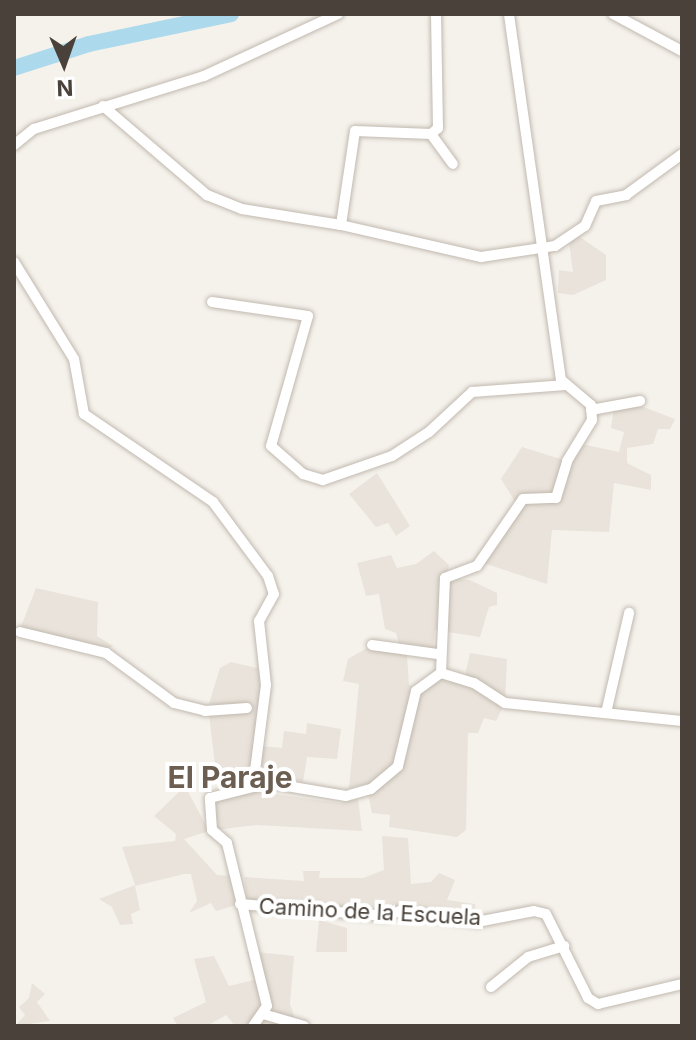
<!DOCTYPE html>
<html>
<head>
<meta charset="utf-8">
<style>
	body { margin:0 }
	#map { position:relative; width:696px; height:1040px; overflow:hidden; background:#f5f2ec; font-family:Inter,sans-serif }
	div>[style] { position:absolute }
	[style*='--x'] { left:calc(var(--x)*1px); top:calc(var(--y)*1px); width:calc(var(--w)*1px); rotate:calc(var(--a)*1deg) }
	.residential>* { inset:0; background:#e9e3db }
	.river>* { height:16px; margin:-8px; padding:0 8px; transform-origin:8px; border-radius:8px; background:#add9ed }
	.roads { filter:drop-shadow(0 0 2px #c1b9af) drop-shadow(0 0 2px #c1b9af) }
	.minor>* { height:10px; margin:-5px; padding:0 5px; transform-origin:5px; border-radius:5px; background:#fff }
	span { translate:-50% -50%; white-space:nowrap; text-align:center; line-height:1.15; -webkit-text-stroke:8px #fff; paint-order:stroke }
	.street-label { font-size:22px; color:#4a423a }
	.district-label { font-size:30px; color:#6c5f52; font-weight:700 }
	.frame { position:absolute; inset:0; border:16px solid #4a423a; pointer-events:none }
	.north { position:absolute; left:24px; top:24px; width:80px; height:80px; -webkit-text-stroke:6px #fff; paint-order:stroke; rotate:178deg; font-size:22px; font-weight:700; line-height:32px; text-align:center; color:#4a423a }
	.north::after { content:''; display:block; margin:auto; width:28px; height:36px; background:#4a423a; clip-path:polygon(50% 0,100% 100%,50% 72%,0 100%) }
</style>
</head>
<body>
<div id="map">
	<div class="residential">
		<div style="clip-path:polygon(577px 235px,606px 255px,606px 280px,573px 295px,558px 293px,559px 270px,573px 272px,569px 242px)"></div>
		<div style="clip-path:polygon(641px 406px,675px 419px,670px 429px,658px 429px,653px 444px,627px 448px,627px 463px,651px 475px,651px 490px,614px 483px,609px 532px,552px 530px,547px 584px,480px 562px,516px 503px,501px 479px,522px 447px,567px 461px,577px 443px,619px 452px,624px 432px,611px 428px,614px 408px)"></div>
		<div style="clip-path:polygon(377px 473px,410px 526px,396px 536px,388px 523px,376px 527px,349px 494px)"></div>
		<div style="clip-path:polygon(434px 551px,449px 565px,446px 578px,470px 580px,497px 593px,497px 605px,489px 607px,480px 637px,435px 630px,432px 653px,400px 649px,396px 633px,385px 629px,379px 594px,366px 596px,357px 563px,391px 555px,397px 568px,416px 564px)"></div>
		<div style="clip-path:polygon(36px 588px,98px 602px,97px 636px,113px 646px,106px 650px,20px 629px)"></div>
		<div style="clip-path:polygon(372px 645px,407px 655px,409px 685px,421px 688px,441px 673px,464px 680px,470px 653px,507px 659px,505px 703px,496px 721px,484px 718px,478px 733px,468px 733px,466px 830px,457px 837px,389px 827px,390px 815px,372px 813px,366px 784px,349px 788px,359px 684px,343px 681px,348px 659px)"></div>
		<div style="clip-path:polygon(231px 662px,262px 669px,261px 746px,282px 748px,284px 731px,306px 734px,307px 723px,341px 729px,337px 759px,307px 757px,303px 782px,251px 779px,250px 785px,218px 789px,208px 707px,220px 668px)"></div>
		<div style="clip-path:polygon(185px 786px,209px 831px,184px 839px,217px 875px,234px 876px,240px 904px,216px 911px,211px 903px,189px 913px,197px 901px,191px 874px,184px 874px,135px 886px,140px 910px,131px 914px,133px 924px,120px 925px,112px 907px,99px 899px,135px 885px,122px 847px,175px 841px,176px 834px,154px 816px)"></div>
		<div style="clip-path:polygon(252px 791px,340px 803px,358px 799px,362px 831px,257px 825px,215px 830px,212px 798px)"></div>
		<div style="clip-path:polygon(382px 836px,408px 838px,411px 884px,431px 882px,439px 873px,455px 880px,447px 900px,475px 904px,477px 922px,400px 911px,386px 916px,248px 905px,244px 877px,304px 881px,303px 871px,320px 871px,319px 878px,363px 878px,384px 870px)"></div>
		<div style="clip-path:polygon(319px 920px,347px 928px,347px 952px,316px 952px)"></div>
		<div style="clip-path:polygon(247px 951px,294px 956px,290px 1004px,297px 1025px,279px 1020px,280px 1026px,235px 1026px,226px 1015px,207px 1026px,178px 1026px,173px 1018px,206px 1002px,194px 959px,214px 956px,229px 986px,254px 980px)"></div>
		<div style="clip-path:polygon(32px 983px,45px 994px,37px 1002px,50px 1021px,15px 1026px,25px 1015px,19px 1007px,29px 998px)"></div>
	</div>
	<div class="river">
		<div style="--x:14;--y:68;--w:79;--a:-17.7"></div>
		<div style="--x:89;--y:44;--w:145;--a:-11.9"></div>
	</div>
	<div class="roads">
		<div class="minor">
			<div style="--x:436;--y:14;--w:114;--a:89"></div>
			<div style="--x:438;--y:128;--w:9;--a:139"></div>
			<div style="--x:431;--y:134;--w:76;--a:-177.7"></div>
			<div style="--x:355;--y:131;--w:95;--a:98.5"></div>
			<div style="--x:341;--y:225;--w:144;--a:12.9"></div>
			<div style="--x:481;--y:257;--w:75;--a:-8.5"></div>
			<div style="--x:555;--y:246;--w:36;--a:-34"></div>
			<div style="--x:585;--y:226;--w:27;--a:-66"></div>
			<div style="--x:596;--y:201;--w:31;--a:-11"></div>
			<div style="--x:626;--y:195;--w:69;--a:-36.2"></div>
			<div style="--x:613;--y:14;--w:78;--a:28.2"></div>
			<div style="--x:103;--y:106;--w:137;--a:40.6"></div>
			<div style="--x:207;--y:195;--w:38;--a:22"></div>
			<div style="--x:242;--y:209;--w:100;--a:9.2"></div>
			<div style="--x:431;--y:134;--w:37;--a:54"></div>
			<div style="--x:14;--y:145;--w:26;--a:-39"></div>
			<div style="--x:34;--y:129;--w:178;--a:-17.3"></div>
			<div style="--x:204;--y:76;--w:148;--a:-24.8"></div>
			<div style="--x:14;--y:262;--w:114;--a:58.3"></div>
			<div style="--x:74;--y:359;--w:56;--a:79.7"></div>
			<div style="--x:84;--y:414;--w:156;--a:34.3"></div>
			<div style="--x:213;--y:502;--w:92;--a:53.4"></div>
			<div style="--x:268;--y:576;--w:19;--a:72"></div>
			<div style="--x:274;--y:594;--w:31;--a:119"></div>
			<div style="--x:259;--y:621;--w:64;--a:83.8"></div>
			<div style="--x:266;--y:685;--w:102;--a:97.3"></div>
			<div style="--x:212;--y:302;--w:97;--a:8.3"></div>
			<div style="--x:308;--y:316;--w:135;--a:105.9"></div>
			<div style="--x:271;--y:446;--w:43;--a:41.2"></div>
			<div style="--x:303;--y:474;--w:21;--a:17"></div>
			<div style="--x:323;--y:480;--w:73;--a:-19.2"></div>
			<div style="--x:392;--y:456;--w:44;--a:-33"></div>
			<div style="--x:429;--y:432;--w:59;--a:-42.9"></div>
			<div style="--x:472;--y:392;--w:94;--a:-4.3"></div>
			<div style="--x:591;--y:410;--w:50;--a:-10.4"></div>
			<div style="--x:20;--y:632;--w:89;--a:13.7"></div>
			<div style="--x:106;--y:653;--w:84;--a:36.3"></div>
			<div style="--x:174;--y:703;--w:32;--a:14"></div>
			<div style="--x:205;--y:711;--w:42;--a:-4.1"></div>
			<div style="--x:372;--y:645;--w:66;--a:7.9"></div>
			<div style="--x:441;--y:673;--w:95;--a:-87.6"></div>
			<div style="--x:445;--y:578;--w:34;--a:-21"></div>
			<div style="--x:477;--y:566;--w:81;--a:-55.5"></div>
			<div style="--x:523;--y:499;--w:33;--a:-2"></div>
			<div style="--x:556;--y:498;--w:39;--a:-73"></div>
			<div style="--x:567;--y:461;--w:48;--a:-58.6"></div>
			<div style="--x:592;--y:420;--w:15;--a:-94"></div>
			<div style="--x:591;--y:405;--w:39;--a:-140"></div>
			<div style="--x:561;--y:380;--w:370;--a:-98.1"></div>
			<div style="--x:606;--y:713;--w:103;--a:-77"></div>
			<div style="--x:240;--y:904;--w:146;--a:4.7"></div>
			<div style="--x:386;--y:916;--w:15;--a:-20"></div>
			<div style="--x:400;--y:911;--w:78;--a:8.1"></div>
			<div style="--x:477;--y:922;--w:58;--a:-10.9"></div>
			<div style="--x:534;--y:911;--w:12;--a:14"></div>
			<div style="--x:546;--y:914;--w:94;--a:63.4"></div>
			<div style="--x:588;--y:998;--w:12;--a:31"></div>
			<div style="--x:598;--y:1004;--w:86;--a:-13.4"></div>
			<div style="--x:491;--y:987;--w:48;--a:-39"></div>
			<div style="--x:528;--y:957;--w:38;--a:-17"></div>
			<div style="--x:263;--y:1014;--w:43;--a:16.3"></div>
			<div style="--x:253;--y:1026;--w:24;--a:-55"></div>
			<div style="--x:267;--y:1006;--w:168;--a:-103.8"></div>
			<div style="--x:227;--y:843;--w:20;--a:-139"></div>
			<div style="--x:212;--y:830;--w:32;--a:-94"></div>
			<div style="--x:210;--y:798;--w:61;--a:-14.3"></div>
			<div style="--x:269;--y:783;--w:78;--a:9.6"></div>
			<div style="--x:346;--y:796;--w:26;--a:-16"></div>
			<div style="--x:371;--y:789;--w:35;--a:-40"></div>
			<div style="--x:398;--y:766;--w:77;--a:-76.5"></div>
			<div style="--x:416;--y:691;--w:31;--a:-36"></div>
			<div style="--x:441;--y:673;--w:34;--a:17"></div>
			<div style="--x:474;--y:683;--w:37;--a:33"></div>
			<div style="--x:505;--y:703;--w:178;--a:5.8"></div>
		</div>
	</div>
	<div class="street-label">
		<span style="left:370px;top:912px;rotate:3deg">Camino de la Escuela</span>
	</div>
	<div class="district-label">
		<span style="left:230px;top:777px">El Paraje</span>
	</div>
	<div class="frame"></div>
	<div class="north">N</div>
</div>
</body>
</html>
